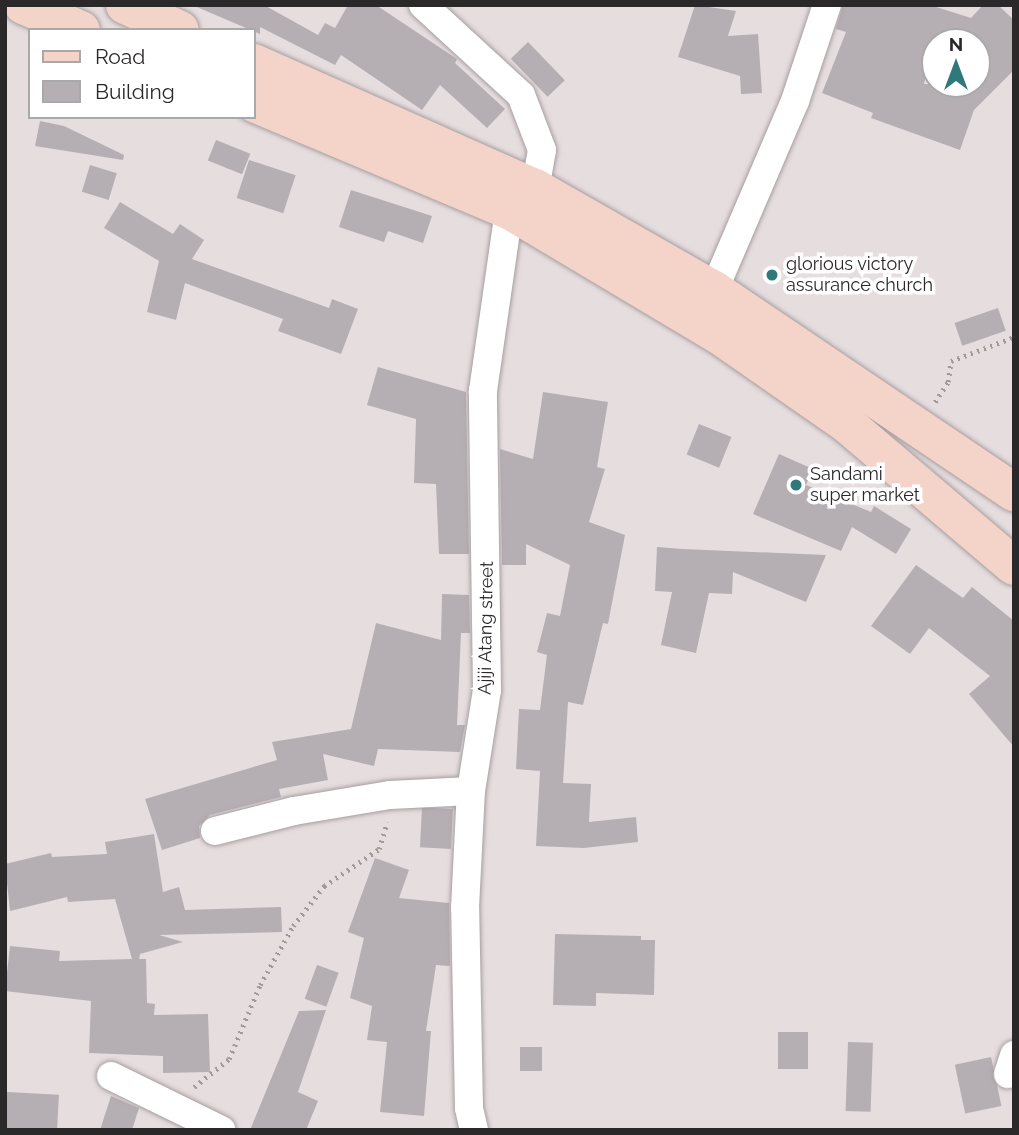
<!DOCTYPE html>
<html>
<head>
<meta charset="utf-8">
<style>
	body { margin:0 }
	#map { position:relative; width:1019px; height:1135px; overflow:hidden; background:#e6dddf; font-family:Raleway,sans-serif }
	div>[style] { position:absolute }
	[style*='--x'] { left:calc(var(--x)*1px); top:calc(var(--y)*1px); width:calc(var(--w)*1px); rotate:calc(var(--a)*1deg) }
	.building>* { inset:0; background:#b5afb4; transform-origin:0 0 }
	.path>* { height:4.5px; margin-top:-2.25px; transform-origin:0; background:repeating-linear-gradient(90deg,#a0999a 0 2px,transparent 0 7px) }
	.roads { filter:drop-shadow(0 0 2px #a69e9f) drop-shadow(0 0 2px #a69e9f) }
	.street>* { height:28px; margin:-14px; padding:0 14px; transform-origin:14px; border-radius:14px; background:#fff }
	.secondary>* { height:38px; margin:-19px; padding:0 19px; transform-origin:19px; border-radius:19px; background:#f4d3c9 }
	.dots>* { width:19px; height:19px; translate:-50% -50%; box-sizing:border-box; border:4px solid #fff; border-radius:50% }
	span { translate:-50% -50%; white-space:nowrap; text-align:center; line-height:1.15; -webkit-text-stroke:7px #fff; paint-order:stroke }
	.poi-label { font-size:18px; color:#2b2829 }
	.left { translate:0 -50%; text-align:left }
	.street-label { font-size:18px; color:#2b2829 }
	.frame { position:absolute; inset:0; border:7px solid #2b2829; pointer-events:none }
	.legend { position:absolute; left:28px; top:28px; width:228px; height:91px; box-sizing:border-box; background:#fff; border:2px solid #aaa9a9; margin:0; padding:9px 12px; list-style:none; font-size:21px; color:#2b2829 }
	.legend li { display:flex; align-items:center; gap:14px; height:35px }
	.legend b { width:35px; border:2px solid #aaa9a9 }
	.north { position:absolute; left:921px; top:28px; width:70px; height:70px; box-sizing:border-box; background:#fff; border:2px solid #aaa9a9; border-radius:50%; rotate:0deg; font-size:19px; font-weight:700; line-height:28px; text-align:center; color:#2b2829 }
	.north::after { content:''; display:block; margin:auto; width:24px; height:32px; background:#2f797b; clip-path:polygon(50% 0,100% 100%,50% 72%,0 100%) }
</style>
</head>
<body>
<div id="map">
	<div class="building">
		<div style="clip-path:polygon(192px 5px,264px 5px,318px 35px,325px 23px,335px 28px,348px 5px,376px 5px,457px 59px,455px 63px,505px 109px,487px 128px,440px 85px,422px 110px,341px 55px,335px 65px,260px 27px,260px 34px)"></div>
		<div style="clip-path:polygon(695px 5px,736px 11px,728px 36px,758px 34px,762px 93px,741px 94px,740px 76px,678px 57px)"></div>
		<div style="clip-path:polygon(evenodd,843px 5px,930px 5px,971px 18px,983px 5px,998px 5px,1014px 20px,1014px 70px,974px 110px,960px 150px,871px 118px,873px 113px,822px 93px,846px 32px,836px 29px,843px 5px,935px 42px,977px 42px,977px 84px,924px 84px,935px 42px)"></div>
		<div style="left:528px;top:42px;width:53px;height:24px;rotate:46deg"></div>
		<div style="clip-path:polygon(40px 121px,64px 126px,124px 155px,123px 160px,35px 146px)"></div>
		<div style="left:216px;top:140px;width:37px;height:22px;rotate:22deg"></div>
		<div style="left:249px;top:160px;width:49px;height:40px;rotate:18deg"></div>
		<div style="left:90px;top:165px;width:28px;height:28px;rotate:17deg"></div>
		<div style="clip-path:polygon(351px 190px,432px 216px,423px 243px,388px 231px,384px 242px,339px 227px)"></div>
		<div style="clip-path:polygon(120px 202px,173px 234px,180px 224px,204px 240px,192px 259px,329px 308px,332px 299px,358px 309px,341px 354px,278px 331px,283px 319px,185px 283px,176px 320px,147px 312px,159px 261px,104px 228px)"></div>
		<div style="left:998px;top:308px;width:24px;height:46px;rotate:71deg"></div>
		<div style="clip-path:polygon(378px 367px,466px 392px,469px 554px,439px 554px,436px 484px,414px 483px,416px 419px,367px 405px)"></div>
		<div style="clip-path:polygon(543px 392px,608px 402px,597px 467px,605px 469px,589px 522px,625px 535px,608px 624px,603px 623px,583px 705px,568px 702px,563px 783px,591px 784px,589px 822px,636px 817px,638px 842px,584px 848px,536px 846px,540px 771px,516px 769px,519px 709px,540px 710px,547px 655px,537px 652px,547px 613px,560px 616px,570px 565px,526px 544px,526px 565px,502px 565px,500px 449px,533px 459px)"></div>
		<div style="left:699px;top:424px;width:35px;height:33px;rotate:22deg"></div>
		<div style="clip-path:polygon(779px 454px,813px 469px,806px 485px,871px 512px,874px 506px,911px 529px,896px 554px,852px 527px,841px 551px,753px 514px)"></div>
		<div style="clip-path:polygon(657px 547px,683px 549px,826px 555px,806px 602px,733px 572px,732px 594px,709px 593px,696px 653px,661px 645px,672px 592px,655px 591px)"></div>
		<div style="clip-path:polygon(916px 565px,963px 598px,972px 587px,1014px 621px,1014px 747px,969px 694px,990px 676px,929px 628px,910px 654px,871px 626px)"></div>
		<div style="clip-path:polygon(442px 594px,469px 595px,470px 633px,461px 633px,457px 725px,465px 725px,460px 752px,378px 749px,374px 766px,323px 754px,328px 780px,279px 789px,281px 797px,210px 815px,199px 826px,200px 838px,162px 850px,145px 799px,277px 760px,272px 742px,351px 729px,376px 623px,441px 640px)"></div>
		<div style="left:453px;top:809px;width:40px;height:31px;rotate:93deg"></div>
		<div style="clip-path:polygon(154px 834px,163px 892px,179px 887px,185px 910px,281px 907px,282px 932px,159px 935px,183px 942px,140px 954px,139px 959px,146px 959px,147px 1003px,155px 1004px,154px 1015px,208px 1014px,210px 1072px,163px 1073px,163px 1056px,89px 1053px,91px 1001px,5px 991px,10px 946px,60px 951px,59px 961px,132px 959px,115px 899px,68px 902px,67px 897px,10px 911px,5px 864px,51px 853px,52px 857px,107px 854px,105px 842px)"></div>
		<div style="clip-path:polygon(375px 858px,409px 870px,399px 898px,449px 903px,450px 966px,436px 965px,426px 1031px,431px 1031px,424px 1116px,380px 1112px,387px 1042px,367px 1040px,372px 1006px,350px 998px,364px 938px,348px 932px)"></div>
		<div style="clip-path:polygon(555px 934px,641px 936px,641px 940px,655px 940px,654px 995px,596px 993px,596px 1006px,553px 1005px)"></div>
		<div style="left:317px;top:965px;width:23px;height:36px;rotate:20deg"></div>
		<div style="clip-path:polygon(326px 1010px,298px 1092px,318px 1101px,306px 1130px,250px 1130px,299px 1011px)"></div>
		<div style="left:778px;top:1032px;width:30px;height:37px"></div>
		<div style="left:848px;top:1042px;width:25px;height:69px;rotate:2deg"></div>
		<div style="left:520px;top:1047px;width:22px;height:24px"></div>
		<div style="left:991px;top:1057px;width:50px;height:37px;rotate:78deg"></div>
		<div style="left:7px;top:1092px;width:52px;height:38px;rotate:3deg"></div>
		<div style="clip-path:polygon(111px 1096px,139px 1108px,132px 1130px,100px 1130px)"></div>
	</div>
	<div class="path">
		<div style="--x:935;--y:402;--w:24;--a:-57"></div>
		<div style="--x:948;--y:382;--w:21;--a:-82"></div>
		<div style="--x:951;--y:361;--w:67;--a:-20.9"></div>
		<div style="--x:194;--y:1087;--w:45;--a:-38.7"></div>
		<div style="--x:229;--y:1059;--w:80;--a:-67.3"></div>
		<div style="--x:260;--y:985;--w:68;--a:-60.8"></div>
		<div style="--x:293;--y:926;--w:51;--a:-52.2"></div>
		<div style="--x:324;--y:886;--w:66;--a:-33.9"></div>
		<div style="--x:379;--y:849;--w:28;--a:-73"></div>
	</div>
	<div class="roads">
		<div class="street">
			<div style="--x:423;--y:5;--w:133;--a:42.6"></div>
			<div style="--x:521;--y:95;--w:59;--a:69.1"></div>
			<div style="--x:542;--y:150;--w:39;--a:100"></div>
			<div style="--x:714;--y:290;--w:206;--a:-66.8"></div>
			<div style="--x:795;--y:101;--w:101;--a:-71.6"></div>
			<div style="--x:215;--y:831;--w:81;--a:-14.2"></div>
			<div style="--x:294;--y:811;--w:97;--a:-9.5"></div>
			<div style="--x:390;--y:795;--w:81;--a:-2.8"></div>
			<div style="--x:1008;--y:1074;--w:20;--a:-72"></div>
			<div style="--x:111;--y:1076;--w:123;--a:26.1"></div>
			<div style="--x:474;--y:1130;--w:23;--a:-103"></div>
			<div style="--x:469;--y:1108;--w:200;--a:-91.1"></div>
			<div style="--x:465;--y:908;--w:117;--a:-87.1"></div>
			<div style="--x:471;--y:791;--w:102;--a:-81"></div>
			<div style="--x:487;--y:690;--w:299;--a:-90.8"></div>
			<div style="--x:483;--y:391;--w:183;--a:-81.8"></div>
		</div>
		<div class="secondary">
			<div style="--x:23;--y:5;--w:63;--a:23.3"></div>
			<div style="--x:125;--y:5;--w:60;--a:24.4"></div>
			<div style="--x:254;--y:63;--w:308;--a:24"></div>
			<div style="--x:535;--y:188;--w:206;--a:29.7"></div>
			<div style="--x:714;--y:290;--w:362;--a:34"></div>
			<div style="--x:254;--y:103;--w:277;--a:22.8"></div>
			<div style="--x:509;--y:210;--w:244;--a:30.8"></div>
			<div style="--x:719;--y:335;--w:156;--a:34.8"></div>
			<div style="--x:847;--y:424;--w:219;--a:40.4"></div>
		</div>
	</div>
	<div class="dots">
		<div style="left:772px;top:275px;background:#2f797b"></div>
		<div style="left:796px;top:485px;background:#2f797b"></div>
	</div>
	<div class="poi-label">
		<span class="left" style="left:786px;top:275px">glorious victory<br>assurance church</span>
		<span class="left" style="left:810px;top:485px">Sandami<br>super market</span>
	</div>
	<div class="street-label">
		<span style="left:486px;top:628px;rotate:-89deg">Ajiji Atang street</span>
	</div>
	<div class="frame"></div>
	<ul class="legend">
	<li><b style="height:9px;background:#f4d3c9"></b>Road</li>
	<li><b style="height:19px;background:#b5afb4"></b>Building</li>
	</ul>
	<div class="north">N</div>
</div>
</body>
</html>
